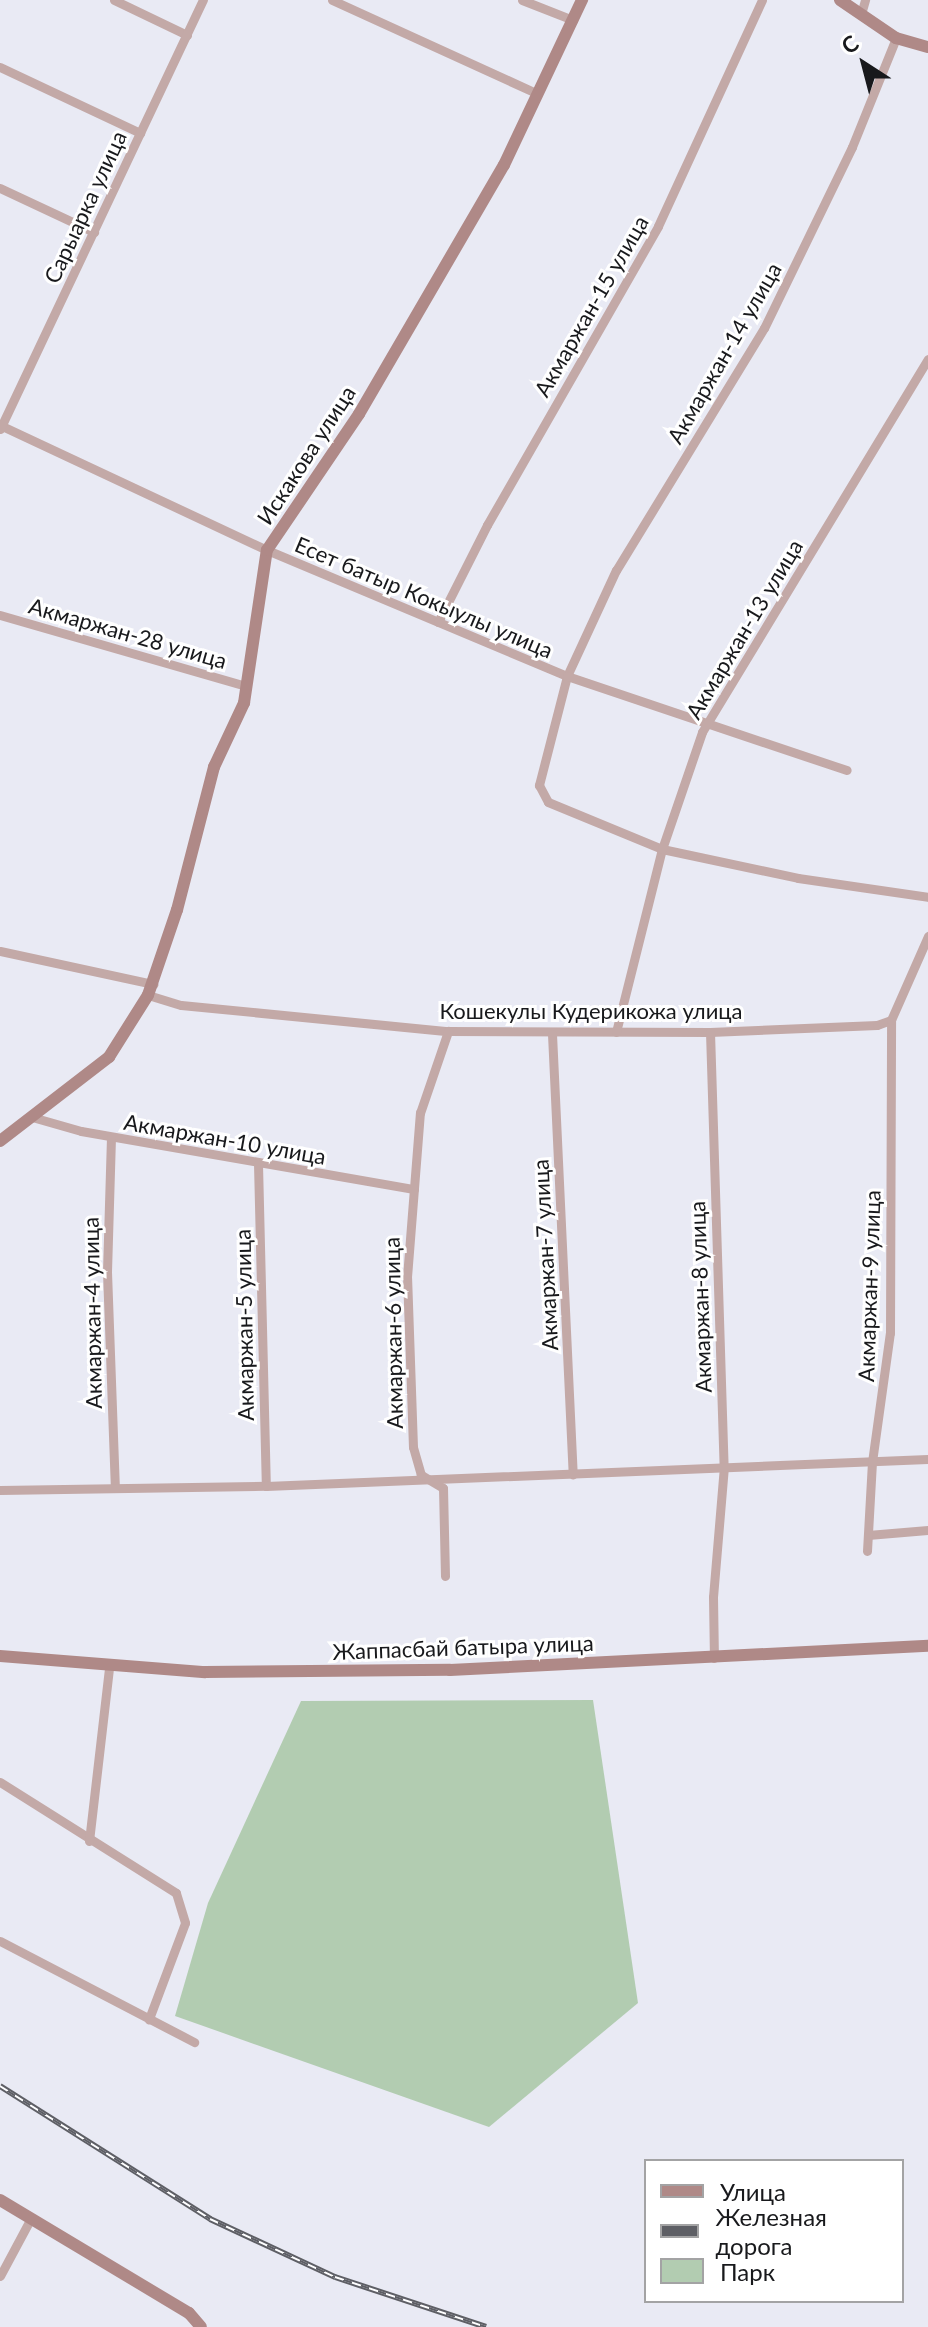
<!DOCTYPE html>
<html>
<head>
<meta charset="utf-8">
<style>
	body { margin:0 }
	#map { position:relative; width:928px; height:2327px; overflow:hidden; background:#e9eaf4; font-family:Lato,sans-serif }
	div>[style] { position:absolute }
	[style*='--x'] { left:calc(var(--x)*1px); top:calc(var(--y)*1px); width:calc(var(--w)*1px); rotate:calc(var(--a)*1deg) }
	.green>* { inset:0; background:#b2ccb1 }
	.street>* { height:9px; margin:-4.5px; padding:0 4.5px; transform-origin:4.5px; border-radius:4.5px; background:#c3a9a7 }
	.secondary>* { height:12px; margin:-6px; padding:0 6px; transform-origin:6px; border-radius:6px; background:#af8987 }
	.rail>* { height:6px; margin-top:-3px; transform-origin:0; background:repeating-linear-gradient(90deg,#fff 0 9px,#5e5f65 0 18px); box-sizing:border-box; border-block:2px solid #5e5f65 }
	span { translate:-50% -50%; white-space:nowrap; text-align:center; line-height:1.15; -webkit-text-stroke:6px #fff; paint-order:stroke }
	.street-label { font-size:22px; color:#18191c }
	.legend { position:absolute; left:644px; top:2159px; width:260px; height:144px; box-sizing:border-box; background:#fff; border:2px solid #a3a3a4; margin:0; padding:10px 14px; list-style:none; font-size:24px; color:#18191c }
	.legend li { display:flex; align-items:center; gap:16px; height:40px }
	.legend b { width:40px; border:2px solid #a3a3a4 }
	.north { position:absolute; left:824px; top:24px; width:80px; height:80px; -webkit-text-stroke:6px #fff; paint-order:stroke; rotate:324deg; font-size:22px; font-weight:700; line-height:32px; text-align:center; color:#18191c }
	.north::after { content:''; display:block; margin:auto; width:28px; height:36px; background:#18191c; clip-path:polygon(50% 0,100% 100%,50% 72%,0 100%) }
</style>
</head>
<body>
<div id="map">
	<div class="green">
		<div style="clip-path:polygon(593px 1700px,638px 2003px,489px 2127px,175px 2016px,208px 1903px,301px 1701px)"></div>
	</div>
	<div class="street">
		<div style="--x:114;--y:0;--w:81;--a:25.6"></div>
		<div style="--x:332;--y:0;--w:226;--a:24.5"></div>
		<div style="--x:522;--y:0;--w:55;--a:21.4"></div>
		<div style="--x:861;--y:14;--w:15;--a:-74"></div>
		<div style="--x:896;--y:38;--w:118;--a:112"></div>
		<div style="--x:852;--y:147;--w:201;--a:115.9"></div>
		<div style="--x:764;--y:328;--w:284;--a:121.4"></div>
		<div style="--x:616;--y:570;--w:117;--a:114.8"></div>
		<div style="--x:567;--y:676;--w:113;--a:104.4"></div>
		<div style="--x:539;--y:785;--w:19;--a:62"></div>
		<div style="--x:548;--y:802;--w:123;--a:22.4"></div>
		<div style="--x:662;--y:849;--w:139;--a:12"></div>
		<div style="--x:798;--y:878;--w:131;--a:8.3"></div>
		<div style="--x:0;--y:67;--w:155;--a:25.2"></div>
		<div style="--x:0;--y:188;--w:104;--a:25.1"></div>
		<div style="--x:0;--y:425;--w:295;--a:25.1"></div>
		<div style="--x:267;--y:550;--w:325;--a:22.8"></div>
		<div style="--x:567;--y:676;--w:295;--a:18.6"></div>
		<div style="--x:0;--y:429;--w:475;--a:-64.7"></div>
		<div style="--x:0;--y:615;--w:256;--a:16.1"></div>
		<div style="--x:438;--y:622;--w:109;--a:-63.2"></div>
		<div style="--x:487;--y:525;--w:344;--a:-60.2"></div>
		<div style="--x:658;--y:226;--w:249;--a:-65.3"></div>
		<div style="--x:0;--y:951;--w:157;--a:12.2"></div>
		<div style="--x:148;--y:995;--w:34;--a:17"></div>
		<div style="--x:181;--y:1005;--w:268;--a:5.6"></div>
		<div style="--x:448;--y:1031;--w:262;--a:0.2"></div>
		<div style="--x:710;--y:1032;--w:167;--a:-2.4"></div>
		<div style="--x:877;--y:1025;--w:15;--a:-20"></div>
		<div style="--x:616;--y:1032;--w:189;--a:-75.9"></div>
		<div style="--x:662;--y:849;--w:124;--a:-71.1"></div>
		<div style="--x:702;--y:732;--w:436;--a:-58.8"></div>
		<div style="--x:710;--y:1032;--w:434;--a:88.2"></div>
		<div style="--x:724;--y:1466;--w:131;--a:94.8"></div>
		<div style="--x:713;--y:1597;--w:61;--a:89.1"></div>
		<div style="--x:552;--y:1034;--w:441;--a:87.3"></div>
		<div style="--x:32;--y:1117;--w:51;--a:15.9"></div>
		<div style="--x:81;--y:1131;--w:338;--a:9.9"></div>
		<div style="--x:111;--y:1137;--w:135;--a:91.7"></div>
		<div style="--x:107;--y:1272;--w:216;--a:87.9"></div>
		<div style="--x:258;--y:1164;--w:322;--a:88.6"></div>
		<div style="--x:0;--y:1490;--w:266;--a:-0.9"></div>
		<div style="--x:266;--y:1486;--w:663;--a:-2.34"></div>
		<div style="--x:868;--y:1535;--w:60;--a:-4.8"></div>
		<div style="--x:867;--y:1551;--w:89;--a:-86.8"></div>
		<div style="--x:872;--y:1462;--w:130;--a:-82.1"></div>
		<div style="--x:890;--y:1333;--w:313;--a:-89.8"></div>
		<div style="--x:891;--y:1020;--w:92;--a:-66.2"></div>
		<div style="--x:445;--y:1576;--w:88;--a:-91.3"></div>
		<div style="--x:443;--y:1488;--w:26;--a:-149"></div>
		<div style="--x:421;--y:1475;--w:29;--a:-106"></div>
		<div style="--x:413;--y:1447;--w:170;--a:-92"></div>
		<div style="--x:407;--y:1277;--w:165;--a:-85.5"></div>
		<div style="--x:420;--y:1113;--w:87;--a:-71.1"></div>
		<div style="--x:0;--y:1782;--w:208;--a:32.2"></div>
		<div style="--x:176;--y:1893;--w:31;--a:73"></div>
		<div style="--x:185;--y:1923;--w:103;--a:110.6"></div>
		<div style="--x:89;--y:1841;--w:175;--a:-83.4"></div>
		<div style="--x:0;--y:1941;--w:219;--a:27.5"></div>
		<div style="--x:0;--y:2276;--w:66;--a:-61.9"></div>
	</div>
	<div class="secondary">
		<div style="--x:840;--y:0;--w:68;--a:34.2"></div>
		<div style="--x:896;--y:38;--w:33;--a:16"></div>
		<div style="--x:0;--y:1141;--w:138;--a:-37.6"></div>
		<div style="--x:109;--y:1057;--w:73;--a:-57.8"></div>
		<div style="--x:148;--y:995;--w:90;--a:-71.2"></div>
		<div style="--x:177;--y:910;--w:148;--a:-75.5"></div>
		<div style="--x:214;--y:767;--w:71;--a:-64.9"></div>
		<div style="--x:244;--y:703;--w:155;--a:-81.5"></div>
		<div style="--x:267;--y:550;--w:164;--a:-55.9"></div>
		<div style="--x:359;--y:414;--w:288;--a:-59.8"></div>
		<div style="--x:504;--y:165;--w:183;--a:-64.7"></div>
		<div style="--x:0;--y:1656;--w:206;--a:4.5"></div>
		<div style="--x:205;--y:1672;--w:245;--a:-0.5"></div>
		<div style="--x:450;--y:1670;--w:479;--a:-2.9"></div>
		<div style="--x:0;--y:2200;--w:220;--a:30.9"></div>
		<div style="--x:189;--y:2313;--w:18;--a:49"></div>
	</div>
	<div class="rail">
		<div style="--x:0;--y:2086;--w:249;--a:32.3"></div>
		<div style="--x:210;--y:2219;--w:138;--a:24.9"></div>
		<div style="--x:335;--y:2277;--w:159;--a:18.3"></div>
	</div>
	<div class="street-label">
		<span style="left:85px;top:207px;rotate:-65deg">Сарыарка улица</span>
		<span style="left:591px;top:306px;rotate:-60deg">Акмаржан-15 улица</span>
		<span style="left:724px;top:353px;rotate:-60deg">Акмаржан-14 улица</span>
		<span style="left:306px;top:455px;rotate:-57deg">Искакова улица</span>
		<span style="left:424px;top:597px;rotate:23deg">Есет батыр Кокыулы улица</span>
		<span style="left:744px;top:629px;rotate:-59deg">Акмаржан-13 улица</span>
		<span style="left:128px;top:633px;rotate:16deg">Акмаржан-28 улица</span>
		<span style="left:591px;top:1011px">Кошекулы Кудерикожа улица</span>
		<span style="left:225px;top:1139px;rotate:10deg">Акмаржан-10 улица</span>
		<span style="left:545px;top:1255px;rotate:-93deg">Акмаржан-7 улица</span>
		<span style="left:869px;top:1286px;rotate:-88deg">Акмаржан-9 улица</span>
		<span style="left:700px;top:1297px;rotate:-92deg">Акмаржан-8 улица</span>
		<span style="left:92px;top:1313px;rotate:-91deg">Акмаржан-4 улица</span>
		<span style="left:244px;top:1325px;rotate:-91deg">Акмаржан-5 улица</span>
		<span style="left:393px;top:1333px;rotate:-91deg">Акмаржан-6 улица</span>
		<span style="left:463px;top:1647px;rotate:-2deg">Жаппасбай батыра улица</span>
	</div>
	<ul class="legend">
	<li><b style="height:10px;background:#af8987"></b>Улица</li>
	<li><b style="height:10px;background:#5e5f65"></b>Железная дорога</li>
	<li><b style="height:22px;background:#b2ccb1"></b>Парк</li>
	</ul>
	<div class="north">С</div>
</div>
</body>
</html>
